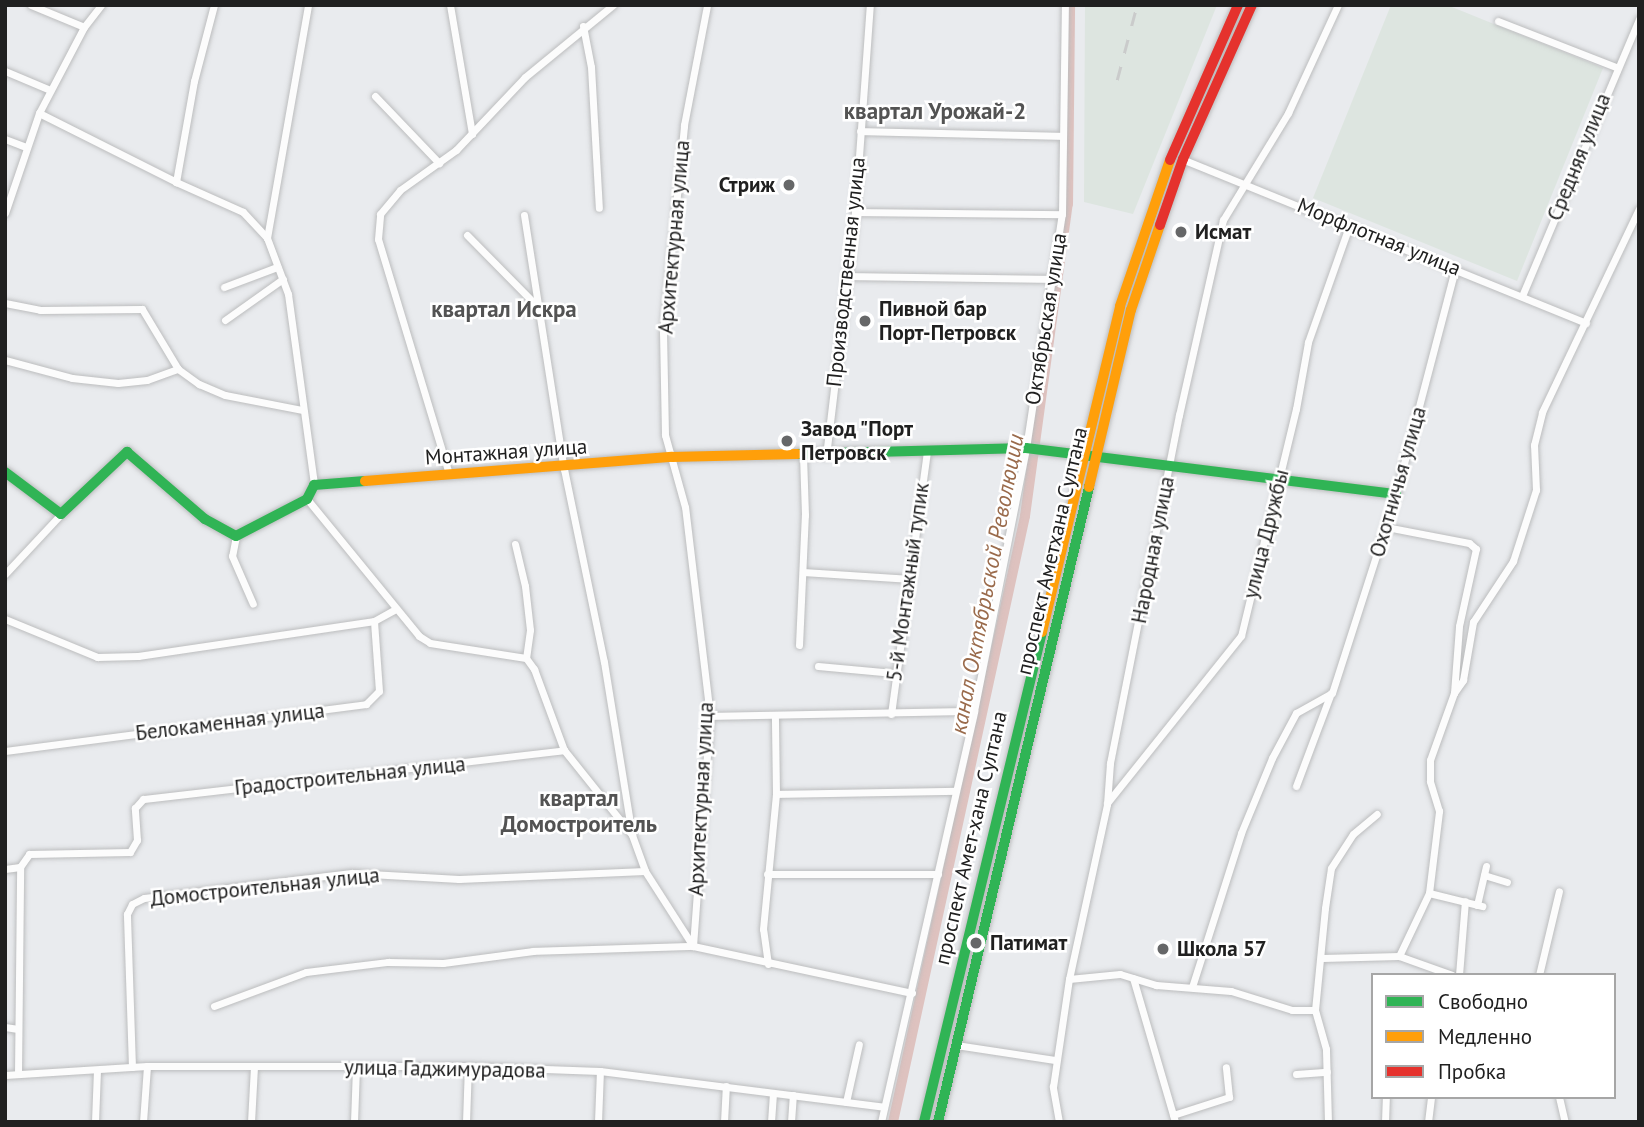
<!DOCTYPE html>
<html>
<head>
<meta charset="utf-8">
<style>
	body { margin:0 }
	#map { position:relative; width:1644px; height:1127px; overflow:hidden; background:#e9ebee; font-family:"PT Sans",sans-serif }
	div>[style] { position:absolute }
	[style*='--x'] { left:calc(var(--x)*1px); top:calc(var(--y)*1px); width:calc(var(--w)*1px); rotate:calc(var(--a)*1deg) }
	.industrial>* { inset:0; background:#dde5e0 }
	.canal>* { height:10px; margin:-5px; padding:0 5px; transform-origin:5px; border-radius:5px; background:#dec2bf }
	.roads { filter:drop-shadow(0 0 2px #bcbdbe) drop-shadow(0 0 2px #bcbdbe) }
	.street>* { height:7px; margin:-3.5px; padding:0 3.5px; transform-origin:3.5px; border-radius:3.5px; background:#fcfcfc }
	.fast>* { height:10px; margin:-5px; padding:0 5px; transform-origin:5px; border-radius:5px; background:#30b455 }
	.slow>* { height:10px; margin:-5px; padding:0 5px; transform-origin:5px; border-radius:5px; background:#ff9f0a }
	.jam>* { height:10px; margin:-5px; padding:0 5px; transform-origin:5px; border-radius:5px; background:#e5322d }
	.rail>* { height:2.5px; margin-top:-1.25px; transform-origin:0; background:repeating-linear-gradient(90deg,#cacbcb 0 14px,transparent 0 28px) }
	.dots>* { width:19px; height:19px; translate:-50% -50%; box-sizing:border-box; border:4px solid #fff; border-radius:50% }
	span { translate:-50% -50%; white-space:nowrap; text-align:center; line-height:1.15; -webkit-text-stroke:5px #fff; paint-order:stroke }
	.street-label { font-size:21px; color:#202020 }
	.poi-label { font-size:21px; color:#202020; font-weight:700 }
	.right { translate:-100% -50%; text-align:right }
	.left { translate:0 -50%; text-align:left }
	.neighbourhood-label { font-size:23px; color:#535353; font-weight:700 }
	.water-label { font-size:23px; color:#9a6b4c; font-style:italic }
	.frame { position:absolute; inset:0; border:7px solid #202020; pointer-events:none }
	.legend { position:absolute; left:1371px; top:973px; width:245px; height:126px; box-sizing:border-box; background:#fff; border:2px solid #a6a6a6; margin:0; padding:9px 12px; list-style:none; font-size:21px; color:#202020 }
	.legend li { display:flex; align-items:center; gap:14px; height:35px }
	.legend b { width:35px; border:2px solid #a6a6a6 }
</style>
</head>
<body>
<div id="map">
	<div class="industrial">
		<div style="clip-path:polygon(1085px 5px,1217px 5px,1133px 214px,1084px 202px)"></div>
		<div style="clip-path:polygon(1391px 5px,1447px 5px,1603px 68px,1517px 281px,1313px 198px)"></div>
	</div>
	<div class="canal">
		<div style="--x:893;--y:1122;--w:620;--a:-77.71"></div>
		<div style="--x:1025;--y:516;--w:315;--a:-82.2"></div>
		<div style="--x:1068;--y:204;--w:199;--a:-89.4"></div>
	</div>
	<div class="roads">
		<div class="street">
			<div style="--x:31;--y:5;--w:57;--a:22.5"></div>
			<div style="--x:214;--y:5;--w:79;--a:104.7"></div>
			<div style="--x:194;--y:81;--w:103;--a:100.1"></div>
			<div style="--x:176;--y:182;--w:73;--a:24.1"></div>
			<div style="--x:243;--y:212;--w:35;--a:47"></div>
			<div style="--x:267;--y:238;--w:60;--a:69.4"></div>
			<div style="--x:288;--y:294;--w:193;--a:82.2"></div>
			<div style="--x:450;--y:5;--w:131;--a:80.3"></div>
			<div style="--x:1498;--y:21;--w:127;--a:21.3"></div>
			<div style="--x:583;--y:26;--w:42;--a:79"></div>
			<div style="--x:591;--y:67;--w:141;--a:86.8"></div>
			<div style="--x:5;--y:71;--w:49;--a:22.9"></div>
			<div style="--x:375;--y:96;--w:93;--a:46.3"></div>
			<div style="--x:39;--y:113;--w:153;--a:26.7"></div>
			<div style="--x:860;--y:131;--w:203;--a:1.4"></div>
			<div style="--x:5;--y:139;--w:22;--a:21"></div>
			<div style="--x:1182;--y:159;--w:436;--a:22.1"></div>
			<div style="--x:855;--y:212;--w:207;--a:0.6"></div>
			<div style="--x:5;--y:213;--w:106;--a:-71.2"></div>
			<div style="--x:39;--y:113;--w:97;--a:-62.4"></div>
			<div style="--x:84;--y:27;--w:28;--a:-52"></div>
			<div style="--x:524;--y:215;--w:257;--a:81.1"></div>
			<div style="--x:564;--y:469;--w:197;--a:78.3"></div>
			<div style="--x:604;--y:662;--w:174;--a:80.8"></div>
			<div style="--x:467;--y:235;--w:100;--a:45.4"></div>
			<div style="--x:267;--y:238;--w:237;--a:-80"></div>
			<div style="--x:847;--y:276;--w:206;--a:0.8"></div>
			<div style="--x:224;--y:287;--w:57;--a:-20.7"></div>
			<div style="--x:1522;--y:296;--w:301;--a:-67.1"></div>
			<div style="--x:5;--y:303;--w:36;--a:11"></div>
			<div style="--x:40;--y:310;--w:102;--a:-0.6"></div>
			<div style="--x:142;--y:309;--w:70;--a:59"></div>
			<div style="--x:178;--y:369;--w:26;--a:36"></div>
			<div style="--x:199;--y:384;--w:28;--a:23"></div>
			<div style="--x:225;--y:395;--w:78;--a:11"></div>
			<div style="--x:225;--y:320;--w:71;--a:-35.3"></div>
			<div style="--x:5;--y:360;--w:69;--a:15"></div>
			<div style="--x:72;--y:378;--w:46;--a:6.2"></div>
			<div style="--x:118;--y:383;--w:29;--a:-6"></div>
			<div style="--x:147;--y:380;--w:33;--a:-20"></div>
			<div style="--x:826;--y:456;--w:246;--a:-83.2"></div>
			<div style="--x:855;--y:212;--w:208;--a:-85.9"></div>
			<div style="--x:449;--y:474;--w:245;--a:-106.8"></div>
			<div style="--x:378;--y:239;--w:25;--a:-85"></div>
			<div style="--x:380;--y:214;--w:31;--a:-50"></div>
			<div style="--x:400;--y:190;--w:69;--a:-35.5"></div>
			<div style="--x:456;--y:150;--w:100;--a:-46.6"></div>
			<div style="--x:525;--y:77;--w:114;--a:-39.3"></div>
			<div style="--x:307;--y:499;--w:177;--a:50.7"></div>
			<div style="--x:419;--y:636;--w:13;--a:32"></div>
			<div style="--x:430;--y:643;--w:97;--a:8.9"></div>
			<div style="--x:526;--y:658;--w:14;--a:54"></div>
			<div style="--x:534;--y:669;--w:86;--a:69.7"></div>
			<div style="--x:564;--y:750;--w:109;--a:51.3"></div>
			<div style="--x:632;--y:835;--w:38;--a:70"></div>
			<div style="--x:645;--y:871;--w:89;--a:57.4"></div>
			<div style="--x:693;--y:946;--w:224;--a:12.1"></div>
			<div style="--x:236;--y:536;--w:20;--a:101"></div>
			<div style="--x:232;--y:556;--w:52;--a:66.4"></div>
			<div style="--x:515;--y:544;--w:43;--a:76.6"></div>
			<div style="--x:525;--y:586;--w:44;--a:83.5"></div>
			<div style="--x:530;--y:630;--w:28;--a:98"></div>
			<div style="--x:803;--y:572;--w:108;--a:3.7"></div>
			<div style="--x:5;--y:574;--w:82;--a:-47"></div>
			<div style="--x:5;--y:619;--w:100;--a:22.4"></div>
			<div style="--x:97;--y:657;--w:41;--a:-1.4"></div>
			<div style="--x:138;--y:656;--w:239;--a:-8.4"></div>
			<div style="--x:374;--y:621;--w:23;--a:-29"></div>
			<div style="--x:799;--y:645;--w:130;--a:-87.4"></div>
			<div style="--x:805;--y:515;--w:59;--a:-91.9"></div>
			<div style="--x:818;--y:666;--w:76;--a:5.3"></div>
			<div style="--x:1454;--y:693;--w:16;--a:-55"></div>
			<div style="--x:1463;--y:680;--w:59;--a:-80.2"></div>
			<div style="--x:1473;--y:622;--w:73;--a:-56.7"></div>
			<div style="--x:1513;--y:561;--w:75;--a:-72.1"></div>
			<div style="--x:1536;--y:490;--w:45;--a:-92.5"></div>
			<div style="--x:1534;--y:445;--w:34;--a:-76"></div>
			<div style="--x:1542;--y:412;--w:225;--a:-64.5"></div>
			<div style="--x:891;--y:714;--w:266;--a:-82.2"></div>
			<div style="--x:710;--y:716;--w:264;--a:-1.1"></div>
			<div style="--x:5;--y:751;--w:364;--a:-7.4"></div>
			<div style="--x:366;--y:704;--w:18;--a:-45"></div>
			<div style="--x:379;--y:691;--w:70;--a:-94.1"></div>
			<div style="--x:1296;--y:786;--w:99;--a:-69.4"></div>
			<div style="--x:776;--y:794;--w:179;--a:-1"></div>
			<div style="--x:1107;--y:803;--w:214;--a:-51.3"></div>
			<div style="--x:1241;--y:636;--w:234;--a:-76.4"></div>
			<div style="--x:1296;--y:409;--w:68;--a:-79.8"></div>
			<div style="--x:1308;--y:342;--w:123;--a:-70.5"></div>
			<div style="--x:5;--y:869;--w:15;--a:-8"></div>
			<div style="--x:767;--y:874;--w:171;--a:0"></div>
			<div style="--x:1484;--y:875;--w:24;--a:17"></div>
			<div style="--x:1429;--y:893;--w:55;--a:13.8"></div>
			<div style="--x:1477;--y:905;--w:40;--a:-77"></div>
			<div style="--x:1399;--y:956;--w:56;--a:19.7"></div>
			<div style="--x:1322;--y:958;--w:77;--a:-1.5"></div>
			<div style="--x:1399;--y:956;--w:70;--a:-64.5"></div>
			<div style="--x:1429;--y:893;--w:83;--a:-83"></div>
			<div style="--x:1439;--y:811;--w:31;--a:-107"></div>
			<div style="--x:1430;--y:781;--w:21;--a:-90"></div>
			<div style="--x:1430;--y:760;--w:71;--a:-70.3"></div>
			<div style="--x:1454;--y:693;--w:67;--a:-85.7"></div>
			<div style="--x:1459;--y:626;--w:79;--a:-77.6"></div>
			<div style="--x:1476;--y:549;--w:9;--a:-139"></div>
			<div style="--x:1469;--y:543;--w:85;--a:-169.1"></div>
			<div style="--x:768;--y:964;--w:35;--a:-98"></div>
			<div style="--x:763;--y:929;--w:136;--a:-84.5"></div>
			<div style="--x:776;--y:794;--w:76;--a:-90.8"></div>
			<div style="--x:1459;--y:975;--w:74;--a:-85.4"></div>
			<div style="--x:1539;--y:975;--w:86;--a:-76.6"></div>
			<div style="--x:1133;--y:978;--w:150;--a:73.7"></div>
			<div style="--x:1069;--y:979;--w:51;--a:-5.6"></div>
			<div style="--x:1120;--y:974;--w:38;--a:17"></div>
			<div style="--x:1156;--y:985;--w:75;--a:4.6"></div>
			<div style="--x:1231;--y:991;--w:64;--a:17.3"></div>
			<div style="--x:1292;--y:1010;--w:23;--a:0"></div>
			<div style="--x:1192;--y:987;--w:162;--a:-72.3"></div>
			<div style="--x:1241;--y:833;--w:81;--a:-67.5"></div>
			<div style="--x:1272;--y:758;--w:51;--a:-61.9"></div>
			<div style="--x:1296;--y:713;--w:41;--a:-29.1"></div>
			<div style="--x:1332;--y:693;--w:209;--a:-72.2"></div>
			<div style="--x:1396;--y:494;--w:233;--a:-75.3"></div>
			<div style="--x:214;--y:1006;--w:98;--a:-20.3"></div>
			<div style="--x:306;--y:972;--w:83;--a:-7"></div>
			<div style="--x:388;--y:962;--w:55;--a:1"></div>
			<div style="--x:443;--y:963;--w:91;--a:-7.6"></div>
			<div style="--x:533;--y:951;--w:160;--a:-1.8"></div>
			<div style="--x:693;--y:946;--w:231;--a:-85.8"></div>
			<div style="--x:710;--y:716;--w:210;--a:-96.8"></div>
			<div style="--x:685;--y:507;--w:75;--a:-105.5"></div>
			<div style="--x:665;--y:435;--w:102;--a:-91.1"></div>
			<div style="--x:663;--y:333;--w:209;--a:-84.2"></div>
			<div style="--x:684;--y:125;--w:122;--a:-79.1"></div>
			<div style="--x:5;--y:1027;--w:13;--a:9"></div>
			<div style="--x:956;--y:1045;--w:100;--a:8.6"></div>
			<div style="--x:132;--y:1067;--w:153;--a:-91.9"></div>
			<div style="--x:127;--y:914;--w:11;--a:-63"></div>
			<div style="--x:132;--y:904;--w:13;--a:-27"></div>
			<div style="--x:144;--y:898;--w:209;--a:-6.9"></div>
			<div style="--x:352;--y:873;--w:107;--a:3.2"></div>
			<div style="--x:459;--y:879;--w:186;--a:-2.5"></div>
			<div style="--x:18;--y:1074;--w:207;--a:-89.4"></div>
			<div style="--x:20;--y:867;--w:16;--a:-55"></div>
			<div style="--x:29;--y:854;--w:101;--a:-1.1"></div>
			<div style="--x:130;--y:852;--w:14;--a:-60"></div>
			<div style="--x:137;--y:840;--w:32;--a:-94"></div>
			<div style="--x:135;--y:808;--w:12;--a:-48"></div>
			<div style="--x:143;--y:799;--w:424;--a:-6.6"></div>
			<div style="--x:1296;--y:1074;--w:31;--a:-4"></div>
			<div style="--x:5;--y:1075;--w:142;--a:-3.6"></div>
			<div style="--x:147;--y:1066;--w:321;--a:0"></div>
			<div style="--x:468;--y:1066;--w:132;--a:2.2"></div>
			<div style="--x:600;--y:1071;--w:286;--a:7.2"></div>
			<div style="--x:1559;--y:1097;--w:26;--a:77"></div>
			<div style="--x:846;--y:1102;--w:59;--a:-77.4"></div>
			<div style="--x:1173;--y:1115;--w:59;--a:-17.8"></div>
			<div style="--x:1229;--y:1097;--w:30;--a:-96"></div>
			<div style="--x:95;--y:1122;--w:51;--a:-87.8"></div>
			<div style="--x:143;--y:1122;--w:56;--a:-85.9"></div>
			<div style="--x:251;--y:1122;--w:56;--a:-86.9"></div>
			<div style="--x:354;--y:1122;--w:54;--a:-87.9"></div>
			<div style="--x:466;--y:1122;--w:56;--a:-88"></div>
			<div style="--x:598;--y:1122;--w:51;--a:-87.8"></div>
			<div style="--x:724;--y:1122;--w:36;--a:-87"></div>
			<div style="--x:771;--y:1122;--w:29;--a:-86"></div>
			<div style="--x:791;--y:1122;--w:27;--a:-86"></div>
			<div style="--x:881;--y:1122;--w:421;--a:-77.2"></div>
			<div style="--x:974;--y:711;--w:268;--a:-78.8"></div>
			<div style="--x:1026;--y:448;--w:237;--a:-81.3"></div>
			<div style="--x:1062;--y:214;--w:209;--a:-89.2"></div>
			<div style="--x:1059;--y:1122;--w:36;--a:-100"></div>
			<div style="--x:1053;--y:1087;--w:109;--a:-81.6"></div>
			<div style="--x:1069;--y:979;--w:179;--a:-77.7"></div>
			<div style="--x:1107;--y:804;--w:41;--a:-85.8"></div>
			<div style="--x:1110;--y:763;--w:355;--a:-78.8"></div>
			<div style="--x:1179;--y:415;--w:200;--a:-77.3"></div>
			<div style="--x:1223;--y:220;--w:125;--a:-58.7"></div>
			<div style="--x:1288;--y:113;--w:119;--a:-65.2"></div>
			<div style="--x:1328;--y:1122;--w:73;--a:-91.6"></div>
			<div style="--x:1326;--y:1049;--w:41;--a:-105.8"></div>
			<div style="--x:1315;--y:1010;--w:102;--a:-84.4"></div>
			<div style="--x:1325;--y:908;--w:40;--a:-81.5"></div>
			<div style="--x:1331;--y:868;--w:40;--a:-57.1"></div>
			<div style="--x:1353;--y:834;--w:31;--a:-40"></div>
			<div style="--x:1385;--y:1122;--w:25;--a:-88"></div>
			<div style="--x:1428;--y:1122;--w:25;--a:-83"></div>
		</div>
		<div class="fast">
			<div style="--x:797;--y:454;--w:229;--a:-1.5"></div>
			<div style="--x:1026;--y:448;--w:373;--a:7.1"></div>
			<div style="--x:5;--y:472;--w:70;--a:36.9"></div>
			<div style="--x:61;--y:514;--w:91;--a:-43.2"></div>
			<div style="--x:127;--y:452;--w:103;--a:40.7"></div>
			<div style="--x:205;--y:519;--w:35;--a:29"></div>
			<div style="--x:236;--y:536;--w:80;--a:-27.5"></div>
			<div style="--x:307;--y:499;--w:16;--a:-63"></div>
			<div style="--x:314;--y:485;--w:51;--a:-4.5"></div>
			<div style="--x:924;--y:1122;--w:504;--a:-76.46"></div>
			<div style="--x:938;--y:1122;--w:653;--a:-76.62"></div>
		</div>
		<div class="slow">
			<div style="--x:365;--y:481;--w:308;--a:-4.5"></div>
			<div style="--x:672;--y:457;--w:125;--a:-1.4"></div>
			<div style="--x:1089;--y:487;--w:182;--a:-76.7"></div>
			<div style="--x:1131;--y:310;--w:90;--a:-71.2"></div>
			<div style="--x:1042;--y:632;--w:335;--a:-76.5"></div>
			<div style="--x:1120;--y:306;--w:154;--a:-71.1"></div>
		</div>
		<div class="jam">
			<div style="--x:1170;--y:160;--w:169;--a:-66.3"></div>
			<div style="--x:1160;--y:225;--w:70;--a:-70.8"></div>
			<div style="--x:1183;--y:159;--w:169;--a:-65.9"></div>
		</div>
	</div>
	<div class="rail">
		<div style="--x:1117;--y:80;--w:78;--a:-75.1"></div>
	</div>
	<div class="dots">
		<div style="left:789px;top:185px;background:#666768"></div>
		<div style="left:1181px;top:232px;background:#666768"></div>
		<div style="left:865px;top:321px;background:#666768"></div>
		<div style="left:787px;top:441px;background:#666768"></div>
		<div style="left:976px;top:943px;background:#666768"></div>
		<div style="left:1163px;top:949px;background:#666768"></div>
	</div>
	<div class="street-label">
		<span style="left:1579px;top:157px;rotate:-68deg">Средняя улица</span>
		<span style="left:674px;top:237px;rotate:-85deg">Архитектурная улица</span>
		<span style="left:1379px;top:237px;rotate:22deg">Морфлотная улица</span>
		<span style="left:846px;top:272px;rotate:-84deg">Производственная улица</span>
		<span style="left:1046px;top:319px;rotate:-81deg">Октябрьская улица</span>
		<span style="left:506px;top:452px;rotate:-4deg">Монтажная улица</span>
		<span style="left:1398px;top:482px;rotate:-74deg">Охотничья улица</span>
		<span style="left:1266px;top:534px;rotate:-76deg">улица Дружбы</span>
		<span style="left:1153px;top:550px;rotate:-79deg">Народная улица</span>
		<span style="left:1052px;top:551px;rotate:-77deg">проспект Аметхана Султана</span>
		<span style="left:908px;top:582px;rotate:-82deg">5-й Монтажный тупик</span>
		<span style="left:230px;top:722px;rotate:-7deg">Белокаменная улица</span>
		<span style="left:350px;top:776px;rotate:-6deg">Градостроительная улица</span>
		<span style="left:701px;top:799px;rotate:-87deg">Архитектурная улица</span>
		<span style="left:971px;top:838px;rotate:-77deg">проспект Амет-хана Султана</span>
		<span style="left:265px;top:887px;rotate:-6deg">Домостроительная улица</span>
		<span style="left:445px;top:1069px;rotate:1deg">улица Гаджимурадова</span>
	</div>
	<div class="poi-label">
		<span class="right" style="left:775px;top:185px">Стриж</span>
		<span class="left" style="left:1195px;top:232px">Исмат</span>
		<span class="left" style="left:879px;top:321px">Пивной бар<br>Порт-Петровск</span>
		<span class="left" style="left:801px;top:441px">Завод "Порт<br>Петровск</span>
		<span class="left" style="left:990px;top:943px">Патимат</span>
		<span class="left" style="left:1177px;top:949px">Школа 57</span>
	</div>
	<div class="neighbourhood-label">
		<span style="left:935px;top:111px">квартал Урожай-2</span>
		<span style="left:504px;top:309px">квартал Искра</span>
		<span style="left:579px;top:811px">квартал<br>Домостроитель</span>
	</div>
	<div class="water-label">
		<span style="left:987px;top:584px;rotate:-79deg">канал Октябрьской Революции</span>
	</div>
	<div class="frame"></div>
	<ul class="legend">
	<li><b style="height:9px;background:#30b455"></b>Свободно</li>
	<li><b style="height:9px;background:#ff9f0a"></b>Медленно</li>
	<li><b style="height:9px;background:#e5322d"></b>Пробка</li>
	</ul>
</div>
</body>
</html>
